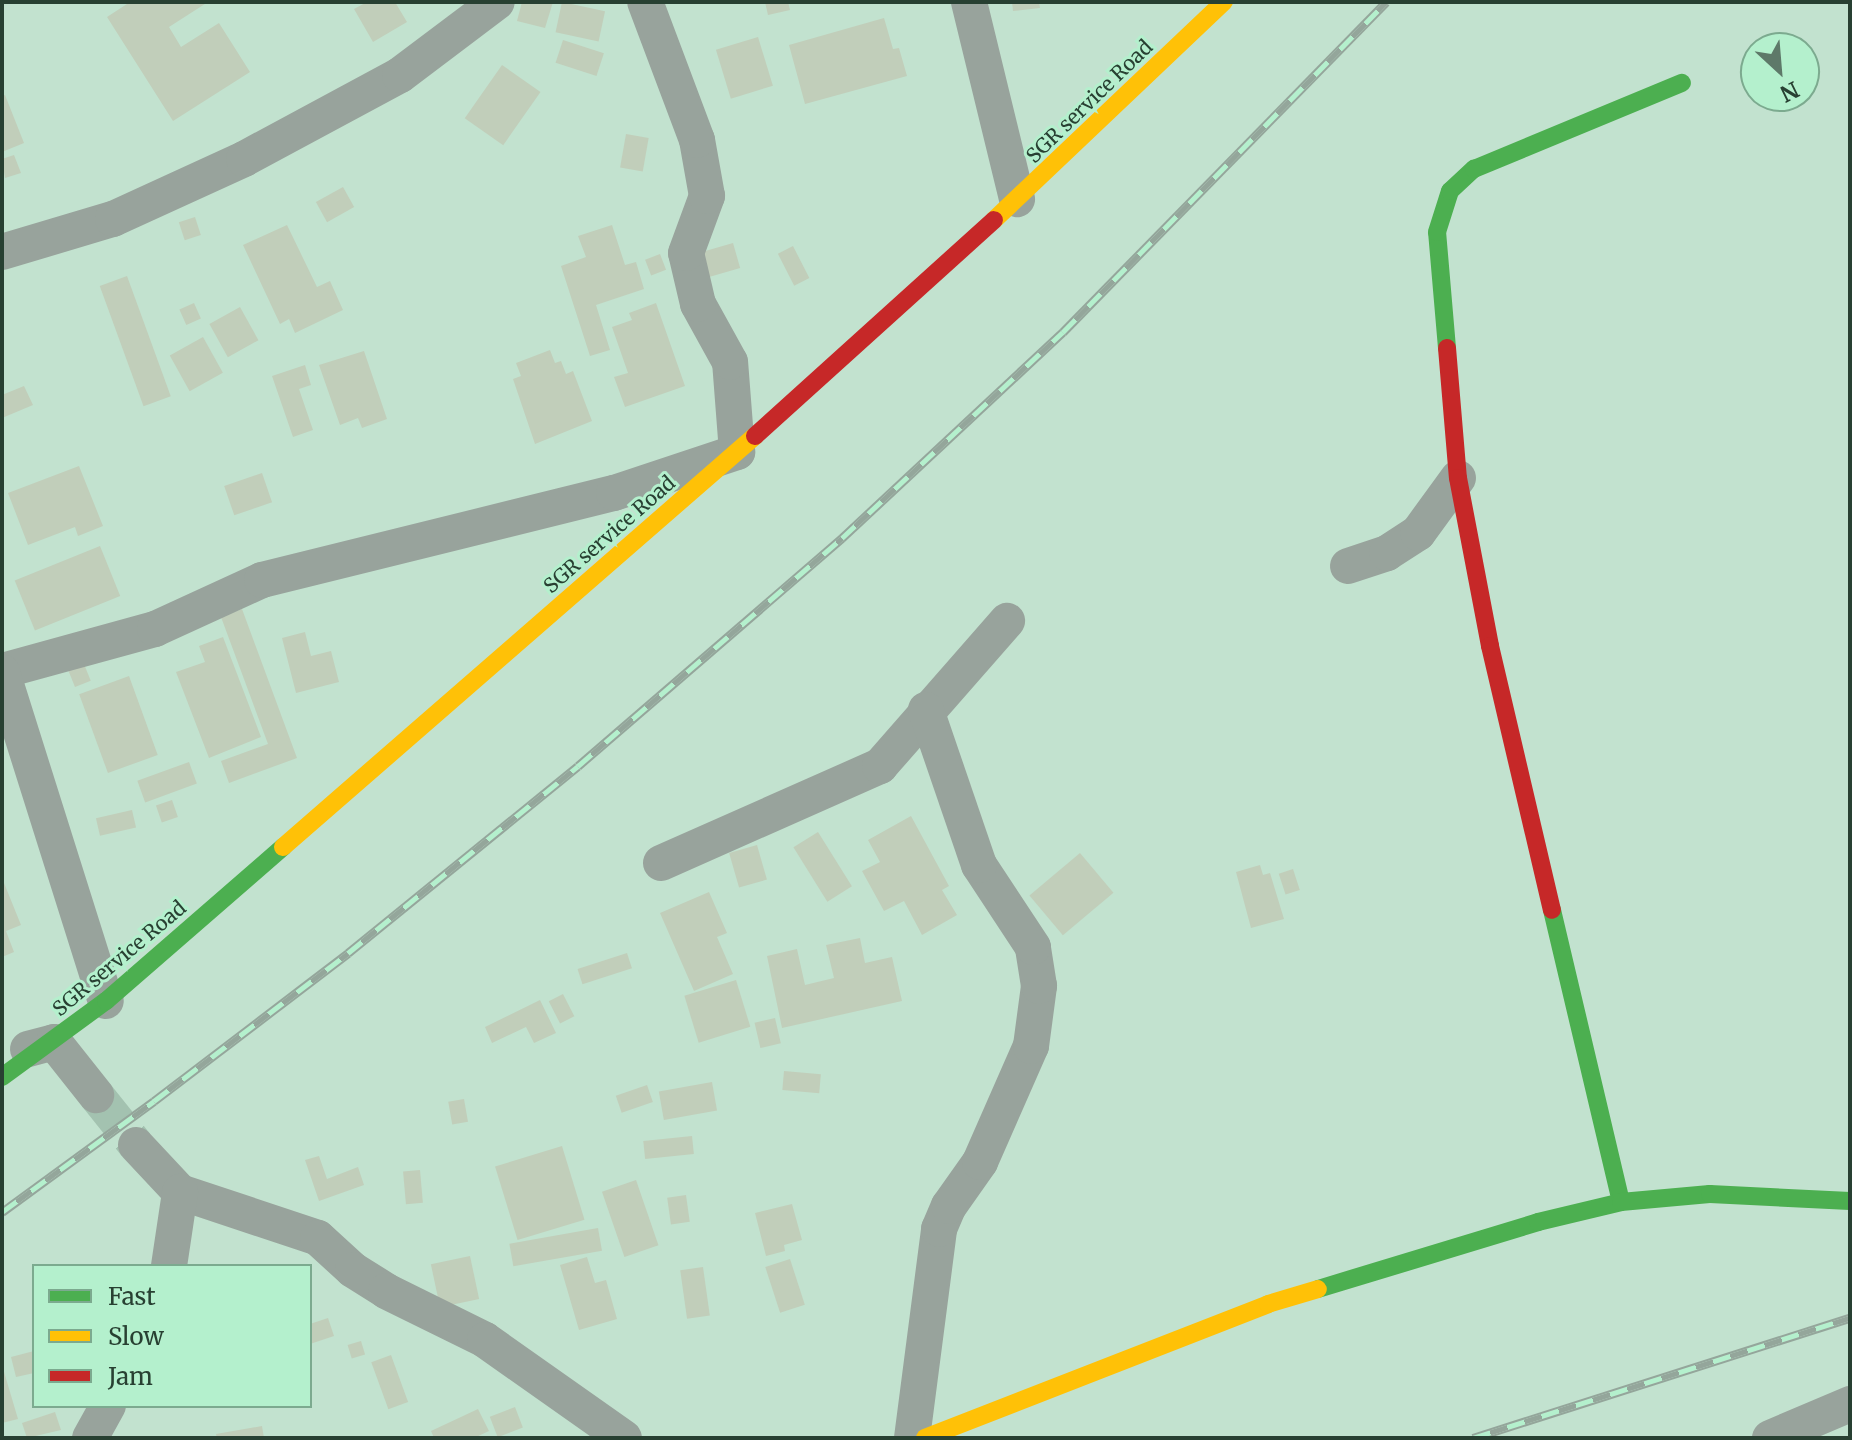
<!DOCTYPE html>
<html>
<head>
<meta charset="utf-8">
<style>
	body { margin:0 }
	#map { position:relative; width:1852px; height:1440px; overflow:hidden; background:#c2e2cf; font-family:Merriweather,serif }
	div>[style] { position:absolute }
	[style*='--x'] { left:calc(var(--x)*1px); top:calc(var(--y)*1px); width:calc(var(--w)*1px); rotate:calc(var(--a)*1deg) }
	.building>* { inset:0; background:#c1ceba; transform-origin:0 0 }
	.street-tunnel>* { height:36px; margin-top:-18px; transform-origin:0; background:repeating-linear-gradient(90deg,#a3c2b0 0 36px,transparent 0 54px) }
	.street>* { height:36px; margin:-18px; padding:0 18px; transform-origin:18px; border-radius:18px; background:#98a39c }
	.fast>* { height:18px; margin:-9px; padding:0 9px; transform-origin:9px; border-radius:9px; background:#4caf50 }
	.slow>* { height:18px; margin:-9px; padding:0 9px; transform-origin:9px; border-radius:9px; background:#ffc107 }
	.jam>* { height:18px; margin:-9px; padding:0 9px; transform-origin:9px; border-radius:9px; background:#c62828 }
	.rail>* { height:9px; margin-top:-4.5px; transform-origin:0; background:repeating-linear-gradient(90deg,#b4f0cd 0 18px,#94a69b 0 36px); box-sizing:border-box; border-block:2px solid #94a69b }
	span { translate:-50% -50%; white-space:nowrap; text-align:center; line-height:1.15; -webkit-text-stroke:6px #b4f0cd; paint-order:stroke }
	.street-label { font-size:20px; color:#284032 }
	.frame { position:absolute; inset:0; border:4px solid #284032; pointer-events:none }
	.legend { position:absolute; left:32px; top:1264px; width:280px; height:144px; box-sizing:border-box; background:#b4f0cd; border:2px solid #7caa8f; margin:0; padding:10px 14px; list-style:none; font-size:24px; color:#284032 }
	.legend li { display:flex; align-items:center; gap:16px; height:40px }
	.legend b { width:40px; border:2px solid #7caa8f }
	.north { position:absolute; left:1740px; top:32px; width:80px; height:80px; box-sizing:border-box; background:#b4f0cd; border:2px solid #7caa8f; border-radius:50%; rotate:154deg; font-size:22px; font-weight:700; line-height:32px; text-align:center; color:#284032 }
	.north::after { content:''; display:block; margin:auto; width:28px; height:36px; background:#5e7969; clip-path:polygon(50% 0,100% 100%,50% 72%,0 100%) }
</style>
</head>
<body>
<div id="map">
	<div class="building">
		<div style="clip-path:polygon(130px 2px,208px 2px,169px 27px,181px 47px,219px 23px,250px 72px,173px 121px,107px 17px)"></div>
		<div style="clip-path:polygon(367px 2px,395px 2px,407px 22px,373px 42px,354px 9px)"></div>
		<div style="clip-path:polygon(522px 2px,553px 2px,545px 28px,517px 21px)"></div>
		<div style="left:562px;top:2px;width:44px;height:31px;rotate:12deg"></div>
		<div style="clip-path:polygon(765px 2px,788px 2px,790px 10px,768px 15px)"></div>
		<div style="clip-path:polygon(1012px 2px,1039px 2px,1040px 8px,1013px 11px)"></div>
		<div style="clip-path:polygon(884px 18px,893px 49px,899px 48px,907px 76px,805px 104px,789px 45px)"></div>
		<div style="left:758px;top:37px;width:51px;height:44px;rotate:73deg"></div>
		<div style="left:563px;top:40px;width:43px;height:24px;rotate:18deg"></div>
		<div style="left:502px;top:65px;width:47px;height:65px;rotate:35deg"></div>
		<div style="clip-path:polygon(5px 95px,24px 143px,2px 152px,2px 96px)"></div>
		<div style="left:626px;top:134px;width:23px;height:34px;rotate:10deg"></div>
		<div style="clip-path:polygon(14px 155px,21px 173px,5px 178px,2px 159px)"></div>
		<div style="left:343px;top:187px;width:23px;height:31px;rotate:61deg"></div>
		<div style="left:195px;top:217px;width:19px;height:17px;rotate:72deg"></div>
		<div style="clip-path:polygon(287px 225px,317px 287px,330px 281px,343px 310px,295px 333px,289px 319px,280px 324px,243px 245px)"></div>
		<div style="clip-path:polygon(612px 225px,625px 265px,636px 262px,644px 289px,596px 305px,610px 350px,590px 356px,561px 266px,586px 257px,578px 236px)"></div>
		<div style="left:733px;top:243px;width:26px;height:35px;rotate:74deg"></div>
		<div style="left:793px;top:246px;width:36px;height:17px;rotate:63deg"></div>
		<div style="left:660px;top:254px;width:17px;height:16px;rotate:69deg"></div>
		<div style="left:127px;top:276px;width:128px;height:29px;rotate:70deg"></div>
		<div style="left:194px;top:303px;width:17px;height:16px;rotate:66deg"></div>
		<div style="clip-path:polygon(656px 303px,685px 386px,625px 407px,614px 377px,628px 373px,612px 327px,632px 320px,629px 313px)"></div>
		<div style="left:240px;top:307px;width:38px;height:35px;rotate:61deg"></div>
		<div style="left:203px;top:337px;width:41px;height:38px;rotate:61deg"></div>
		<div style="clip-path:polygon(550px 350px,555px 363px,561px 361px,566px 374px,573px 371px,592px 421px,535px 444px,513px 379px,521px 376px,516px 363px)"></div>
		<div style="clip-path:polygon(364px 351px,387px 419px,362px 428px,358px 418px,340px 425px,319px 365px)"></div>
		<div style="clip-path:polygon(305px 365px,311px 385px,299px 389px,313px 430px,293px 437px,272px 376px)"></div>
		<div style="clip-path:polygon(24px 386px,33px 405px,2px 418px,2px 395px)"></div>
		<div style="clip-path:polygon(79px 466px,103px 526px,78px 536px,75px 527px,28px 545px,8px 493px)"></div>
		<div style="left:262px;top:473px;width:31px;height:40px;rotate:71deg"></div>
		<div style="left:100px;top:546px;width:54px;height:92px;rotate:68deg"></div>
		<div style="clip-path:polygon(242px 609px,297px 758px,229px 783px,221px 761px,268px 744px,221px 617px)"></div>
		<div style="clip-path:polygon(305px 632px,311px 656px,331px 651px,339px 682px,296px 693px,282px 638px)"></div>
		<div style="clip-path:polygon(223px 637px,261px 737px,209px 758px,176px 672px,205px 662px,199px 646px)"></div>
		<div style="left:84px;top:664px;width:18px;height:17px;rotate:68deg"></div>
		<div style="left:129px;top:676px;width:84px;height:53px;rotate:70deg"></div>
		<div style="left:189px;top:762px;width:23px;height:55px;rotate:70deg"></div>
		<div style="left:172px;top:800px;width:18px;height:17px;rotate:71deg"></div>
		<div style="left:132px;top:810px;width:18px;height:37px;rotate:77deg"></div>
		<div style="clip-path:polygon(911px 816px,949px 886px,942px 890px,957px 915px,922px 935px,904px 901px,884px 911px,862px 871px,880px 862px,868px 840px)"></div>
		<div style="left:818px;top:832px;width:64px;height:29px;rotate:58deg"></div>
		<div style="left:757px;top:845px;width:36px;height:29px;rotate:74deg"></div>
		<div style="left:1080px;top:853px;width:52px;height:66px;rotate:50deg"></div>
		<div style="clip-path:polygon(1260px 865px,1263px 875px,1270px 873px,1284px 919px,1251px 928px,1236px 872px)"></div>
		<div style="left:1293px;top:869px;width:22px;height:15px;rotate:72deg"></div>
		<div style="clip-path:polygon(2px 878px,21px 925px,6px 931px,14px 952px,2px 957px)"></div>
		<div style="clip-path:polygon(709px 892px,727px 933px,717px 937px,733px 974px,694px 991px,660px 913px)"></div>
		<div style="clip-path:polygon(860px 938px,865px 963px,892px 957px,902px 1001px,782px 1028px,767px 956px,797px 949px,805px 985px,834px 978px,826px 945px)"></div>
		<div style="left:627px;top:953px;width:16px;height:52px;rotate:72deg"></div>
		<div style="left:736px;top:980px;width:49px;height:54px;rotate:73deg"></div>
		<div style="left:563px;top:994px;width:25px;height:16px;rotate:63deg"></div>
		<div style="clip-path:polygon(540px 1000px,556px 1033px,534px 1043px,526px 1027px,492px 1043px,485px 1027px)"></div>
		<div style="left:775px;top:1018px;width:26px;height:21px;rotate:77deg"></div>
		<div style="left:784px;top:1071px;width:37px;height:19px;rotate:5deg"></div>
		<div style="left:712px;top:1082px;width:29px;height:54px;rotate:80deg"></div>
		<div style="left:647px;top:1085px;width:18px;height:33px;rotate:71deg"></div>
		<div style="left:464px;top:1099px;width:23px;height:16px;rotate:80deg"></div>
		<div style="left:692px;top:1136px;width:18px;height:49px;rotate:84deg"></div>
		<div style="left:562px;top:1146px;width:77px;height:70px;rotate:73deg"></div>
		<div style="clip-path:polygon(319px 1156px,327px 1179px,358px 1167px,364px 1185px,319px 1201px,305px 1160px)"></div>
		<div style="left:420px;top:1170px;width:33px;height:17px;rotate:85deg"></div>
		<div style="left:636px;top:1180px;width:69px;height:36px;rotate:71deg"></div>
		<div style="left:686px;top:1195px;width:27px;height:19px;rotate:82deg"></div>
		<div style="clip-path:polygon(792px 1204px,802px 1240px,784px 1245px,785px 1251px,766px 1256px,755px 1213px)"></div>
		<div style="left:598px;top:1228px;width:23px;height:90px;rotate:80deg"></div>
		<div style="left:470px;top:1256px;width:44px;height:40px;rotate:78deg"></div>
		<div style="clip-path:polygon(587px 1257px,595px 1283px,606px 1280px,617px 1319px,579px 1330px,560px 1265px)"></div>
		<div style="left:790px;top:1259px;width:48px;height:26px;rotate:72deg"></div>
		<div style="left:703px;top:1267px;width:49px;height:23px;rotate:82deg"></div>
		<div style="clip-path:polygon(328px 1318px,334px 1336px,310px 1344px,310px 1324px)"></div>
		<div style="left:361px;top:1341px;width:14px;height:14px;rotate:73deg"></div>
		<div style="clip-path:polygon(34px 1351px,34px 1373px,16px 1377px,11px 1357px)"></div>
		<div style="left:391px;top:1355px;width:50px;height:21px;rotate:70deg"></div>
		<div style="clip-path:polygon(2px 1365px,18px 1419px,2px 1423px)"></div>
		<div style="left:515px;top:1407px;width:22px;height:27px;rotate:69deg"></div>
		<div style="clip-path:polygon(478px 1409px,489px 1431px,474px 1438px,434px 1438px,431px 1431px)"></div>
		<div style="clip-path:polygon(55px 1412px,61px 1430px,27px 1438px,22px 1423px)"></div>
		<div style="clip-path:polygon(262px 1426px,264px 1438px,217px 1438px,216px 1434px)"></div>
	</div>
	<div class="street-tunnel">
		<div style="--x:96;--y:1095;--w:64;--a:51.3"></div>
	</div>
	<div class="street">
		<div style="--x:969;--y:2;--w:203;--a:76.3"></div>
		<div style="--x:2;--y:252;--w:116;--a:-16.6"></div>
		<div style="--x:113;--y:219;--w:144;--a:-24.6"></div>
		<div style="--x:244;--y:159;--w:177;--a:-28.3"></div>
		<div style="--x:400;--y:75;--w:121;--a:-37"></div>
		<div style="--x:1348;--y:566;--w:41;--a:-18.4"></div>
		<div style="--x:1387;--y:553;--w:37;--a:-33"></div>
		<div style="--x:1418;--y:533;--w:68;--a:-54"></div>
		<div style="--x:2;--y:671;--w:159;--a:-15.4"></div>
		<div style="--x:155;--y:629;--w:118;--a:-24.6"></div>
		<div style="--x:262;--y:580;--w:363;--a:-13.9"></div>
		<div style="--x:614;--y:493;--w:130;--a:-18.4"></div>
		<div style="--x:737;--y:452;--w:90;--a:-94.4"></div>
		<div style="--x:730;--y:362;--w:66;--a:-118.9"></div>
		<div style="--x:698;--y:304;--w:52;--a:-103.2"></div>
		<div style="--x:686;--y:253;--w:61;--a:-69.8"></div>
		<div style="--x:707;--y:196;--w:57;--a:-100.1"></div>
		<div style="--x:697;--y:140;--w:147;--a:-110.6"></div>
		<div style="--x:2;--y:672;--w:345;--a:72.5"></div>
		<div style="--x:661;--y:863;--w:240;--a:-23.9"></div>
		<div style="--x:880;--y:766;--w:193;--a:-48.8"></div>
		<div style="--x:28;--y:1049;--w:27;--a:-15"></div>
		<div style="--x:54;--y:1042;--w:68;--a:51.6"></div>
		<div style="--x:136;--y:1145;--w:64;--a:46.9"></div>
		<div style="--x:180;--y:1192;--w:145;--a:18.4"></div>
		<div style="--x:318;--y:1238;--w:47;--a:42.4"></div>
		<div style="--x:353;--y:1270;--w:39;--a:32"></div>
		<div style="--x:386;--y:1291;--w:110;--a:26.3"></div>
		<div style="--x:485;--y:1340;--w:170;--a:35.2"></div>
		<div style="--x:169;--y:1266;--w:75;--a:-81.5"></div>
		<div style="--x:90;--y:1438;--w:37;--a:-61"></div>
		<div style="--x:912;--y:1438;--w:211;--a:-82.6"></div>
		<div style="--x:939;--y:1229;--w:25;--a:-67"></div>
		<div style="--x:949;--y:1206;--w:54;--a:-54.8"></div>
		<div style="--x:980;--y:1162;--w:127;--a:-66.3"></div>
		<div style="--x:1031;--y:1046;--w:61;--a:-82.4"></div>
		<div style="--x:1039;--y:986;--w:39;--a:-99"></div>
		<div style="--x:1033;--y:947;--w:98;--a:-123.4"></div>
		<div style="--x:979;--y:865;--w:164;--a:-108.9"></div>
		<div style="--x:1770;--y:1438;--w:87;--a:-23"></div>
	</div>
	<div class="fast">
		<div style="--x:1447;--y:348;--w:116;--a:-94.9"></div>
		<div style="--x:1437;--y:232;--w:43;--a:-72.4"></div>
		<div style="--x:1450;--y:191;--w:33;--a:-43"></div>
		<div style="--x:1474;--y:169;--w:225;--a:-22.5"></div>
		<div style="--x:1552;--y:910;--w:300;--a:76.7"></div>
		<div style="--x:2;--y:1077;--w:129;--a:-36.2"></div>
		<div style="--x:106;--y:1001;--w:235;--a:-41"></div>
		<div style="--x:1318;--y:1289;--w:230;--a:-16.9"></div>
		<div style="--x:1538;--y:1222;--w:85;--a:-13.5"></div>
		<div style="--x:1621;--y:1202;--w:89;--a:-5.1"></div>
		<div style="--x:1710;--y:1194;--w:140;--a:2.9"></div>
	</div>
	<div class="slow">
		<div style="--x:994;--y:220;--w:317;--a:-43.5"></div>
		<div style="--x:283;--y:847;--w:626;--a:-41.05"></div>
		<div style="--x:925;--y:1438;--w:368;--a:-21.3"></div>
		<div style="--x:1268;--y:1304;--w:52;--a:-16.7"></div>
	</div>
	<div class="jam">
		<div style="--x:1447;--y:348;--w:130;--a:85.2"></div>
		<div style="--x:1458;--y:478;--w:171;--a:79.2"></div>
		<div style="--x:1490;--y:646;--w:271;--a:76.8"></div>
		<div style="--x:755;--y:436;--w:322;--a:-42.1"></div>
	</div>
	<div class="rail">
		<div style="--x:2;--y:1212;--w:188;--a:-36.1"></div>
		<div style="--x:154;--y:1101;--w:244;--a:-37.3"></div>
		<div style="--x:348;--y:953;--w:296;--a:-39.1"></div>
		<div style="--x:578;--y:766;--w:349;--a:-40.8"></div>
		<div style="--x:842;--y:538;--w:302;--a:-43"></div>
		<div style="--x:1063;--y:332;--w:462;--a:-45.6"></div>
		<div style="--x:1473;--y:1438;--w:396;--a:-17.7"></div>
	</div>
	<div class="street-label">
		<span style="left:1089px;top:101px;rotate:-44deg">SGR service Road</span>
		<span style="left:609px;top:534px;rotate:-41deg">SGR service Road</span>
		<span style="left:119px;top:958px;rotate:-40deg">SGR service Road</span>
	</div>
	<div class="frame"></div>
	<ul class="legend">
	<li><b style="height:10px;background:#4caf50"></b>Fast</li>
	<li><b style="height:10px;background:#ffc107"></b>Slow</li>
	<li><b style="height:10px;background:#c62828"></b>Jam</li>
	</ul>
	<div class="north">N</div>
</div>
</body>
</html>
